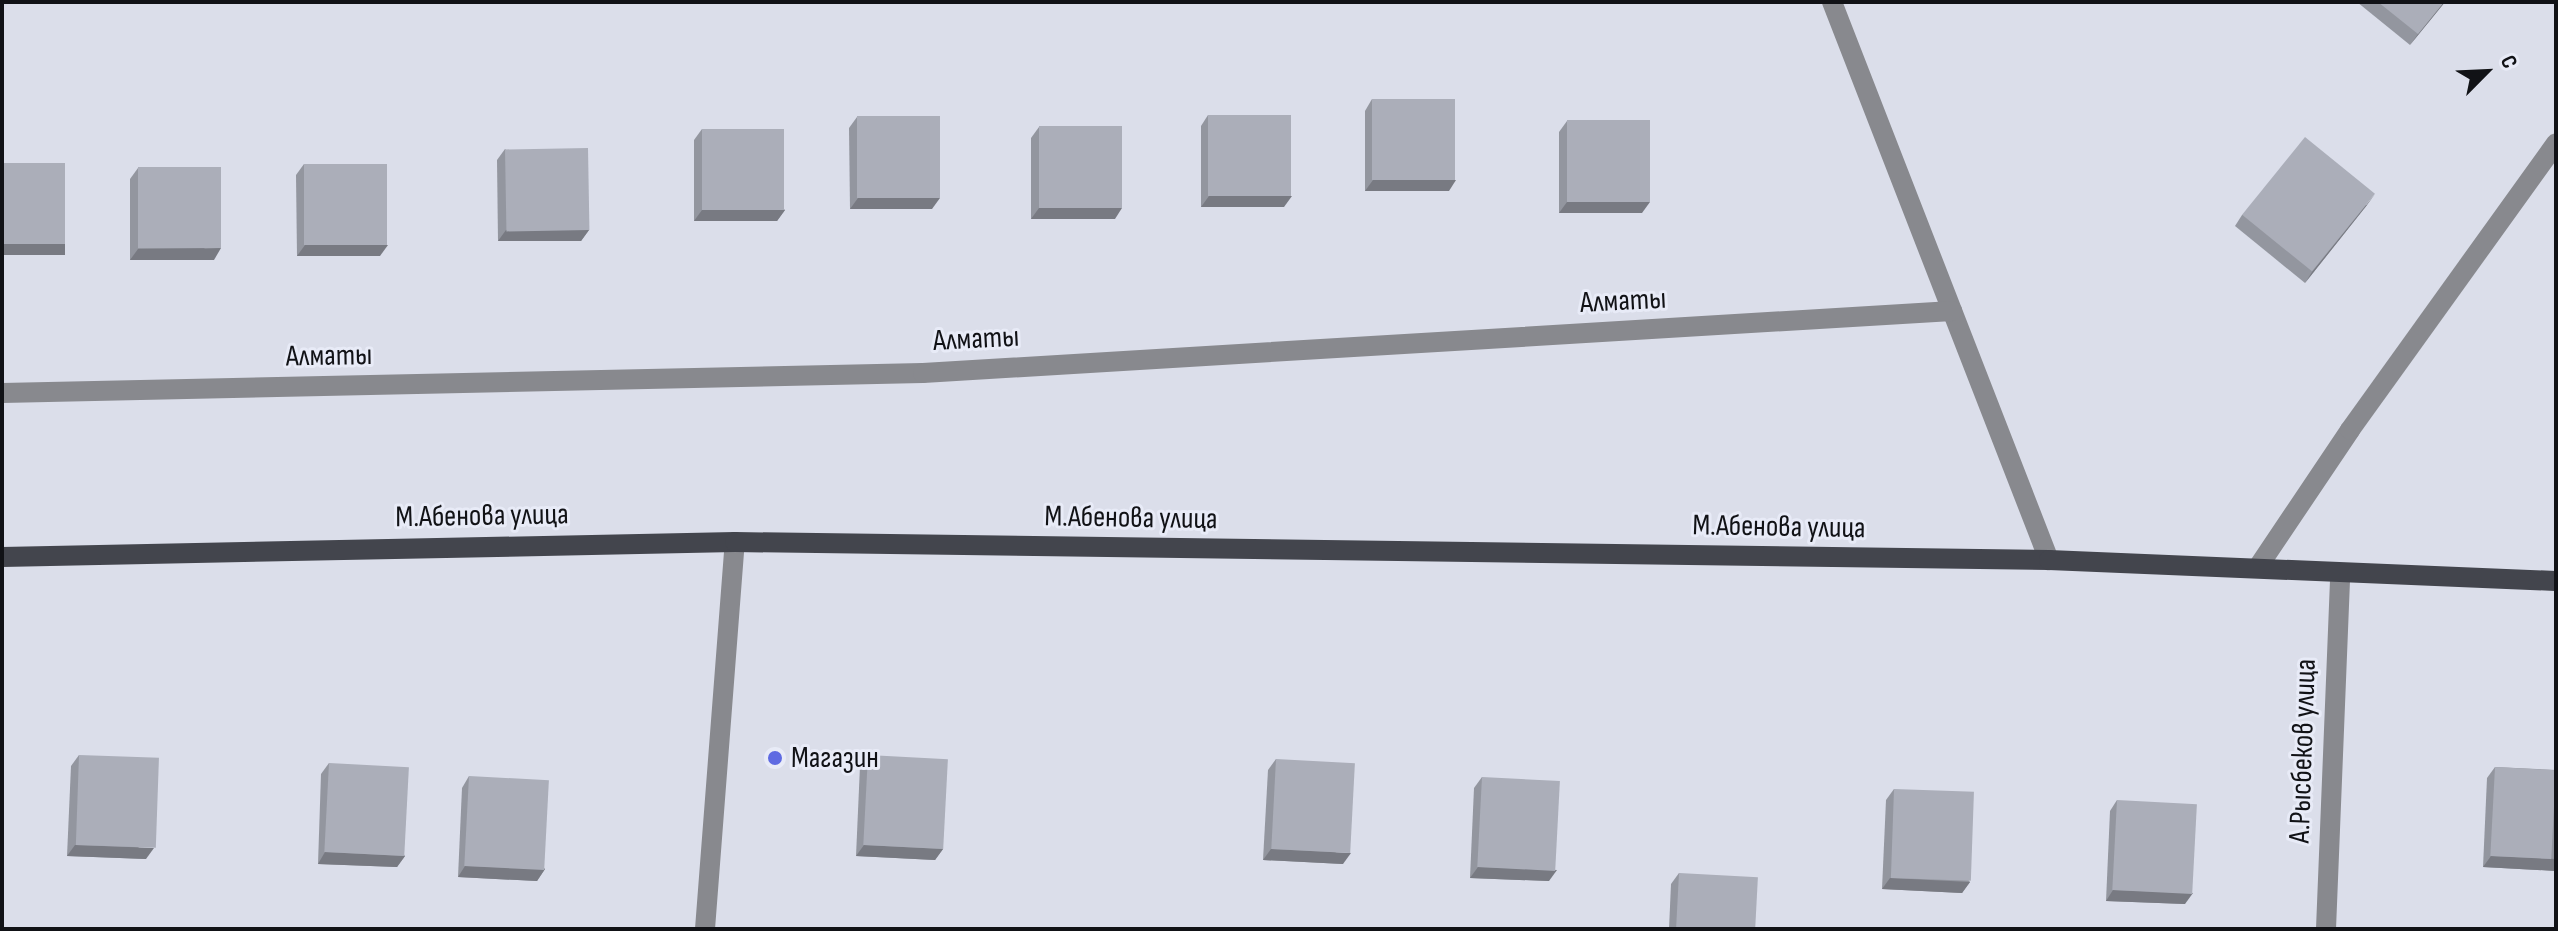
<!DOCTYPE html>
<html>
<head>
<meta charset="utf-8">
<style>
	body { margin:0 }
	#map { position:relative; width:2558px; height:931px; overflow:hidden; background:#dbdeea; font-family:"Sofia Sans Condensed",sans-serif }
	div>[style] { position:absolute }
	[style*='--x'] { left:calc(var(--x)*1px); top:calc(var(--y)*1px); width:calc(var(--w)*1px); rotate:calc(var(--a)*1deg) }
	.minor>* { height:20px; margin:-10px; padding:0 10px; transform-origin:10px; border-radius:10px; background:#88898e }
	.major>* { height:20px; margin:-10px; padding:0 10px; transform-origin:10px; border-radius:10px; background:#43454d }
	.wall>* { inset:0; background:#93969f }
	.shaded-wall>* { inset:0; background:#787a82; transform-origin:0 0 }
	.building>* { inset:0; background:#abaeb9; transform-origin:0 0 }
	.dots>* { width:22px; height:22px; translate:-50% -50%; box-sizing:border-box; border:4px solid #e8ebf7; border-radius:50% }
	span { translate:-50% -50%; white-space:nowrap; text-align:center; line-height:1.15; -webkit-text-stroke:6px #e8ebf7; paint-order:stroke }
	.street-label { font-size:30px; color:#111216 }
	.poi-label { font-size:30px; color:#111216 }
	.left { translate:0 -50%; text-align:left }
	.frame { position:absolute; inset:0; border:4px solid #111216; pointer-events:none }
	.north { position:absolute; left:2446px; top:32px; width:80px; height:80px; -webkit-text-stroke:6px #e8ebf7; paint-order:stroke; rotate:66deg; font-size:22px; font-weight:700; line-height:32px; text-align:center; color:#111216 }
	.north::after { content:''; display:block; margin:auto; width:28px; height:36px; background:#111216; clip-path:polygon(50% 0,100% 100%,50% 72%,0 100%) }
</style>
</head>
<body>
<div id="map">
	<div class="minor">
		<div style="--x:1832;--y:2;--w:599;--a:68.75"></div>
		<div style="--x:2;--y:393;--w:921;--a:-1.24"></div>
		<div style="--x:923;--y:373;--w:1031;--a:-3.45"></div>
		<div style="--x:2258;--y:567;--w:165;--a:-56.1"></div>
		<div style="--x:2350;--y:430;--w:353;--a:-54.3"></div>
		<div style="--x:705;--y:929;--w:388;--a:-85.6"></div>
		<div style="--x:2326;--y:929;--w:354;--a:-87.7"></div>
	</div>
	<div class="major">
		<div style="--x:2;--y:557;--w:733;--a:-1.17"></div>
		<div style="--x:735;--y:542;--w:1314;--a:0.78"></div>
		<div style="--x:2049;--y:560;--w:507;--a:2.37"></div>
	</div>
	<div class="wall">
		<div style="clip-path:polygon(2357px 2px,2445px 2px,2410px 45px)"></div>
		<div style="clip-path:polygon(1372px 99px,1449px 191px,1365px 191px,1365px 111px)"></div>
		<div style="clip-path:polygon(1208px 115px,1284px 207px,1201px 207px,1201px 126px)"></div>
		<div style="clip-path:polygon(857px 117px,932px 209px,850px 209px,849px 128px)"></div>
		<div style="clip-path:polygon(1567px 121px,1642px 213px,1559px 213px,1559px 132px)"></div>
		<div style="clip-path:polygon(1039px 127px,1115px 219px,1031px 219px,1031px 138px)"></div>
		<div style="clip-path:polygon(702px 129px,785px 210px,777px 221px,694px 221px,694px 140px)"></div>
		<div style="clip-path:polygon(505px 149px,589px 230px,581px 241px,498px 241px,497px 160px)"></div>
		<div style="clip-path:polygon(304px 164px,380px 256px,297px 256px,296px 175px)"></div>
		<div style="clip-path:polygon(138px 168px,214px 260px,130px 260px,130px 179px)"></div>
		<div style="clip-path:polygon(2367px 205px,2305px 283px,2235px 226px,2242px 215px)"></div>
		<div style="clip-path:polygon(79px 755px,146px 859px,67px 856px,71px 766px)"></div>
		<div style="clip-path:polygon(868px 755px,943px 849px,935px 860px,856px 856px,860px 766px)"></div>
		<div style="clip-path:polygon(1276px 759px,1343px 864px,1263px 860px,1268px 770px)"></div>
		<div style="clip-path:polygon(329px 763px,405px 856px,397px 867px,318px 864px,321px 774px)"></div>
		<div style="clip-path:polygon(2495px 767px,2556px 770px,2556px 871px,2483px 867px,2487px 778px)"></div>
		<div style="clip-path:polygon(469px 776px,545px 869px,537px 881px,458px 877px,462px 788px)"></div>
		<div style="clip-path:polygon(1482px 777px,1549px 881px,1470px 878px,1474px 788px)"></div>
		<div style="clip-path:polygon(1894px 789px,1970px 882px,1962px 893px,1882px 889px,1886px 800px)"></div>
		<div style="clip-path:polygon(2117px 800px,2185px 904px,2106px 901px,2110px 811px)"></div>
		<div style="clip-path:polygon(1679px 873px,1756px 929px,1669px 929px,1671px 884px)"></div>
	</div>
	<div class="shaded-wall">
		<div style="clip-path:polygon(2444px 2px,2445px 2px,2410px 45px,2418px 34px)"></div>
		<div style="clip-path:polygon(1373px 180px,1456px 180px,1449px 191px,1365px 191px)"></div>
		<div style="clip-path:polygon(2375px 194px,2367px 205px,2305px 283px,2312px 272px)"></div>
		<div style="clip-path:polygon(1209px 196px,1292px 196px,1284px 207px,1201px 207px)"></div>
		<div style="clip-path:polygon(858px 198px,940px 198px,932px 209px,850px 209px)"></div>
		<div style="clip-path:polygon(1567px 202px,1650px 202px,1642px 213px,1559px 213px)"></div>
		<div style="clip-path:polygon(1039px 208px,1122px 208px,1115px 219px,1031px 219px)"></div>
		<div style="clip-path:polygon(702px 210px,785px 210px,777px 221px,694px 221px)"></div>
		<div style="clip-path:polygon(506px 230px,589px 230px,581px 241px,498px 241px)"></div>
		<div style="left:2px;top:244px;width:63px;height:11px"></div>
		<div style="clip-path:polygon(305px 245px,388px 245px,380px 256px,297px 256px)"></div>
		<div style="clip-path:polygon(221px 248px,214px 260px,130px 260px,138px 249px)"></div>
		<div style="clip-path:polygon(75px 845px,154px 848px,146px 859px,67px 856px)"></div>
		<div style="clip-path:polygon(864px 845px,943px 849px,935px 860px,856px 856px)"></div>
		<div style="clip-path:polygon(1271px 849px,1351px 853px,1343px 864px,1263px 860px)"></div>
		<div style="clip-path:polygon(325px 852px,405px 856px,397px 867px,318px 864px)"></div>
		<div style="clip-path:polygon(2491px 856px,2556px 859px,2556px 871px,2483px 867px)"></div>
		<div style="clip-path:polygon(465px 866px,545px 869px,537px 881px,458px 877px)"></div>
		<div style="clip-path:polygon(1478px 867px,1557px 870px,1549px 881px,1470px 878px)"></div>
		<div style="clip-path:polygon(1890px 878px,1970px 882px,1962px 893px,1882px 889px)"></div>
		<div style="clip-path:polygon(2113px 890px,2193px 893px,2185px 904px,2106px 901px)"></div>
	</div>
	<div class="building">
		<div style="clip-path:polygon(2378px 2px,2444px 2px,2418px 34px)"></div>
		<div style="left:1372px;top:99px;width:83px;height:81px"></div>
		<div style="left:1208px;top:115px;width:83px;height:81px"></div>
		<div style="left:940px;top:116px;width:82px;height:83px;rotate:90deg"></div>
		<div style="left:1650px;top:120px;width:82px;height:83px;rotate:90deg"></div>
		<div style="left:1122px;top:126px;width:82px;height:83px;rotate:90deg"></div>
		<div style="left:702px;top:129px;width:82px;height:81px"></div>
		<div style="left:2305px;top:137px;width:90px;height:100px;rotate:39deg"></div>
		<div style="left:588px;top:148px;width:82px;height:83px;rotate:89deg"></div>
		<div style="left:2px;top:163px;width:63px;height:81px"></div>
		<div style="left:304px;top:164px;width:83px;height:81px"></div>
		<div style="left:221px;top:167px;width:81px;height:83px;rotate:90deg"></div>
		<div style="left:79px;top:755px;width:80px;height:90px;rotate:2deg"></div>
		<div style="left:868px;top:755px;width:80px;height:90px;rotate:3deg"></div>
		<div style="left:1276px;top:759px;width:79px;height:90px;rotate:3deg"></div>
		<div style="left:329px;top:763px;width:80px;height:89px;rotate:3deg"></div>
		<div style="left:2495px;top:767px;width:61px;height:89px;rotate:3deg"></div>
		<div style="left:469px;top:776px;width:80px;height:90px;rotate:3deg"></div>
		<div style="left:1482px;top:777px;width:78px;height:90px;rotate:3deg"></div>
		<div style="left:1894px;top:789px;width:80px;height:89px;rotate:2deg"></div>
		<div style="left:2117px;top:800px;width:80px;height:90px;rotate:3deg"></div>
		<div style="left:1679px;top:873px;width:79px;height:56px;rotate:3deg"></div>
	</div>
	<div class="dots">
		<div style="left:775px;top:758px;background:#5e6ae2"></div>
	</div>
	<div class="street-label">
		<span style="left:1623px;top:301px;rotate:-3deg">Алматы</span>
		<span style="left:976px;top:339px;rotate:-3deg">Алматы</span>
		<span style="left:329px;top:356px;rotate:-1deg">Алматы</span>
		<span style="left:482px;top:516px;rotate:-1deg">М.Абенова улица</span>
		<span style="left:1131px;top:518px;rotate:1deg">М.Абенова улица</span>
		<span style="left:1779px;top:527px;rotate:1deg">М.Абенова улица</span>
		<span style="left:2303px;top:751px;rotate:-88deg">А.Рысбеков улица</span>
	</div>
	<div class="poi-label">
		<span class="left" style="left:791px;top:758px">Магазин</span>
	</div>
	<div class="frame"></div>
	<div class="north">С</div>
</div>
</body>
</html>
